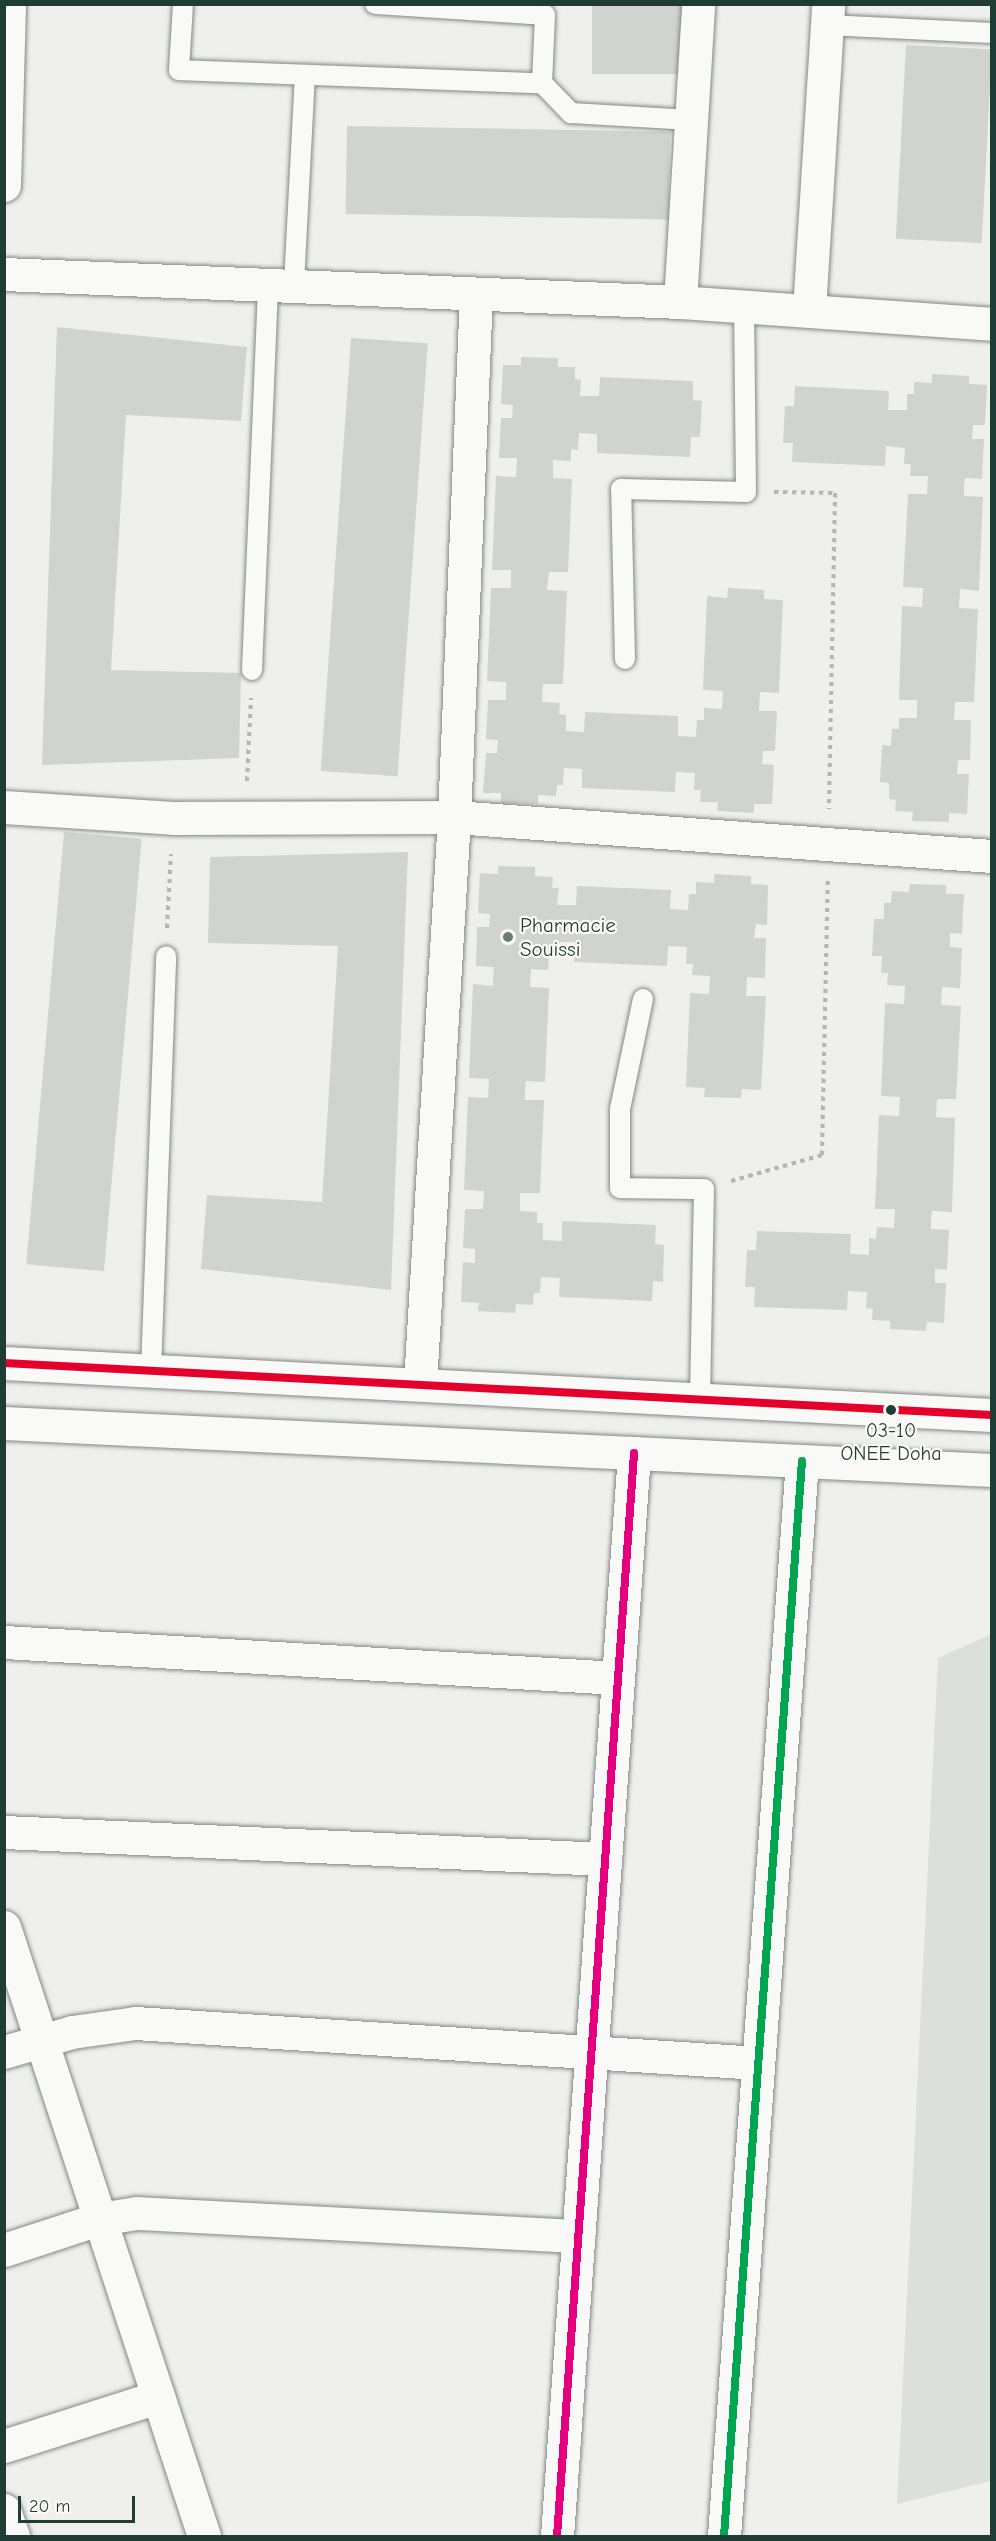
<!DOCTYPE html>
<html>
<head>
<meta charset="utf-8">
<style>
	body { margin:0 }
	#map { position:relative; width:996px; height:2541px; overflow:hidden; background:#eff0ec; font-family:"Comic Neue",sans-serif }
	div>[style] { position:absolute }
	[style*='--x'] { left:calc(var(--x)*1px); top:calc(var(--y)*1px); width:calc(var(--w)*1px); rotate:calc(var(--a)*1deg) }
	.green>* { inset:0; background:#dce0db }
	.building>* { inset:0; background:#d1d3d0; transform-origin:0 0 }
	.path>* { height:4px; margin-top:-2px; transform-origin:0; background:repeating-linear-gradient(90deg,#b3b6b4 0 4.5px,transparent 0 9px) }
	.roads { filter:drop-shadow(0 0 2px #828885) drop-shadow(0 0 2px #828885) }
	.lane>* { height:20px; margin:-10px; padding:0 10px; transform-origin:10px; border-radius:10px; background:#f9f9f7 }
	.street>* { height:33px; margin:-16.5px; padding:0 16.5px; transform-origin:16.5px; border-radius:16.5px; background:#f9f9f7 }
	.secondary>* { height:33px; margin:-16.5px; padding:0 16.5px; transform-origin:16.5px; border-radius:16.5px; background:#f9f9f7 }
	.bus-1>* { height:8px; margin:-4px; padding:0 4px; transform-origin:4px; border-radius:4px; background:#e4002b }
	.bus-2>* { height:8px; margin:-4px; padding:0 4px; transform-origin:4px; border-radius:4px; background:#e5007d }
	.bus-3>* { height:8px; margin:-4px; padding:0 4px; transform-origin:4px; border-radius:4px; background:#00a651 }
	.dots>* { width:16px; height:16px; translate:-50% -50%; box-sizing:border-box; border:3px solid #fdfcf7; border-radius:50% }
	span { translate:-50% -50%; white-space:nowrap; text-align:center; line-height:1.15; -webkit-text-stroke:4.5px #fdfcf7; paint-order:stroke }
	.bus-label { font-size:20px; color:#1f3d34 }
	.poi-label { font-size:21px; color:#1f3d34 }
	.left { translate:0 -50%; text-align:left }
	.frame { position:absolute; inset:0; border:6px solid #1f3d34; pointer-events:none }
	.scale { position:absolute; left:18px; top:2496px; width:117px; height:27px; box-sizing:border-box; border:3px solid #1f3d34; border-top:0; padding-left:8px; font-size:18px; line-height:21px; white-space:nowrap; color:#1f3d34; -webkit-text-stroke:4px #fdfcf7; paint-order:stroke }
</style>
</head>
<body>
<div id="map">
	<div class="green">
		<div style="clip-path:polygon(991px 1634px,991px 2481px,897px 2504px,938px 1658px)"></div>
	</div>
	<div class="building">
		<div style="left:592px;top:4px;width:98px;height:70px"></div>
		<div style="left:906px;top:45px;width:86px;height:194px;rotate:3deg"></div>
		<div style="left:347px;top:126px;width:323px;height:88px;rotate:1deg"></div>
		<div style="clip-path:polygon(57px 327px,247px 347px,241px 421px,126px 415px,111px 670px,241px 673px,239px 758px,42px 765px)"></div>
		<div style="left:351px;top:338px;width:77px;height:434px;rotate:4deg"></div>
		<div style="clip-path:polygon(521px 357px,558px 358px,558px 367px,575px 367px,575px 379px,581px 380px,580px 396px,599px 396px,600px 377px,693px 381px,693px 400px,702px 401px,700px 437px,691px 437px,690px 457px,597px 453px,597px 434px,579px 433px,578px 450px,571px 449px,571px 461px,553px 460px,553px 478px,572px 479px,568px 572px,549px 572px,547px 590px,567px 591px,563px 684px,543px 684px,542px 702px,560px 703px,559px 714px,566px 715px,566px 731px,584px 732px,585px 712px,678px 716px,678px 736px,696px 737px,697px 720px,704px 720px,704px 708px,722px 709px,723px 691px,703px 690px,707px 596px,727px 598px,728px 588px,764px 590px,764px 599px,783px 600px,779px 693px,760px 692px,759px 711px,777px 711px,775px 751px,763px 751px,762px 764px,774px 765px,772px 804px,754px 804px,754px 813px,717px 811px,718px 802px,700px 802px,701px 790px,694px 790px,695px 773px,676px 772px,675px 792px,582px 788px,582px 769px,564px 768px,563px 785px,557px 785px,556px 796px,538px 795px,538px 804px,501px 803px,501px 793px,483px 793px,486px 753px,497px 753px,498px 740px,486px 739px,488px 700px,506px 700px,506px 682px,487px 681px,491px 588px,511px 588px,511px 570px,492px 570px,496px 476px,516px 477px,517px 458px,499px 458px,501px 418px,512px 418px,513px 405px,501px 404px,503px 365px,521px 365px)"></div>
		<div style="clip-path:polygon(932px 374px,969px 376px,969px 384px,987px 385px,985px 425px,973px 425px,972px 439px,984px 439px,982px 479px,965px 478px,964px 487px,964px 496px,983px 497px,979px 591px,960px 589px,959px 608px,978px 609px,974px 702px,955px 702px,954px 720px,971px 720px,970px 760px,958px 760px,957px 774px,969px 774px,967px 814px,949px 813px,949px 822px,912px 821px,913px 812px,895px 811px,896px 800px,889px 799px,889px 783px,880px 782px,882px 745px,891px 746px,892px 729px,899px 729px,899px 718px,917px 718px,917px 700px,899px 700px,902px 606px,922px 607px,923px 588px,903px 587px,908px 494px,927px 494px,928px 476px,910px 476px,911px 464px,904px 464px,905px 448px,886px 446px,885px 466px,792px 462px,793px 443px,783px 443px,785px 406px,794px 406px,795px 386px,889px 391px,888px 410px,907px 410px,907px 394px,914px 394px,914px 382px,932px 383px)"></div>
		<div style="left:64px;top:832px;width:78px;height:434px;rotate:5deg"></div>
		<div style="clip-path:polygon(408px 852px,391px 1290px,201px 1269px,207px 1195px,322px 1202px,338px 946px,208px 943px,210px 857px)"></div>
		<div style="clip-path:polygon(498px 866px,535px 867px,535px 876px,553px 877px,552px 888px,559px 888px,557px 905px,576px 905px,577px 886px,671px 890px,670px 909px,688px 910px,689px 894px,696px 894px,696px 882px,714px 883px,714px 874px,751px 876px,751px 884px,768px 885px,767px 925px,756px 924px,754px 938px,766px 938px,765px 978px,747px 977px,746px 996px,766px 996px,761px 1090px,742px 1089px,741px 1098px,704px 1097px,705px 1088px,686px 1087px,690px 993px,709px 994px,710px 976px,692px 975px,693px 964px,686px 964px,687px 947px,668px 946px,667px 966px,574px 962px,575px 942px,556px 942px,555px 958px,549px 958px,548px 970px,531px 969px,530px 987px,549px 988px,545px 1082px,526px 1081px,525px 1090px,525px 1100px,544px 1100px,540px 1193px,520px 1193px,520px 1211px,537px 1212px,537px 1223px,543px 1223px,543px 1240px,562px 1241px,562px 1221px,656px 1225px,655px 1244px,664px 1245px,663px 1282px,653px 1281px,652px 1301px,559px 1297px,560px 1278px,541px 1277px,540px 1293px,534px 1293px,533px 1305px,516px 1304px,515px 1313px,478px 1311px,479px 1303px,461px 1302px,463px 1262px,475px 1263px,475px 1249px,463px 1248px,465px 1209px,483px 1209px,484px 1191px,464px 1190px,468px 1097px,488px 1098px,489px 1079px,469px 1078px,473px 984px,493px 986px,493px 976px,494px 967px,476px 966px,477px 927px,489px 927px,490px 914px,478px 913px,480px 873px,498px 874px)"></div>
		<div style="clip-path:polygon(910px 884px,946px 885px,946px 894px,964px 894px,962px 934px,950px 933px,950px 947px,962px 948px,960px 988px,942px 987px,941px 1005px,961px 1006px,956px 1099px,937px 1099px,936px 1117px,955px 1118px,952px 1212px,932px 1211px,931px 1220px,931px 1229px,949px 1230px,947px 1270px,935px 1269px,935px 1283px,946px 1283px,944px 1323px,927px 1322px,926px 1331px,890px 1329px,890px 1321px,872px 1320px,873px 1309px,866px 1308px,867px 1292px,848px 1291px,847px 1310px,754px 1307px,755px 1287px,745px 1287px,747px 1250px,756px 1250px,757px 1231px,851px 1234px,850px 1254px,869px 1255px,869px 1238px,876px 1239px,877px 1227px,894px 1228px,895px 1209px,875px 1209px,879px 1115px,899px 1116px,900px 1097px,881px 1096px,885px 1003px,904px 1004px,905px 986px,887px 985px,888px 973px,881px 973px,882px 956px,872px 956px,874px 919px,884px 919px,884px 903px,891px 903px,892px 891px,909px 892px)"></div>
	</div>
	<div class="path">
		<div style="--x:774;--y:492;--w:61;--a:0.9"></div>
		<div style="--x:835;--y:493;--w:316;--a:91.1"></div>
		<div style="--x:247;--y:781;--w:83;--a:-87.2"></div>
		<div style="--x:167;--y:928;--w:74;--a:-86.9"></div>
		<div style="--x:731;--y:1181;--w:95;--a:-15.9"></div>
		<div style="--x:822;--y:1155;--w:276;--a:-88.8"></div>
	</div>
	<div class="roads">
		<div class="lane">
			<div style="--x:183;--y:4;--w:66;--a:93.5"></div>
			<div style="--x:179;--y:70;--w:363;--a:2.1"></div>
			<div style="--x:542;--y:83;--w:42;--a:46"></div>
			<div style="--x:571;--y:113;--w:120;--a:3.3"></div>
			<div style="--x:375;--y:4;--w:170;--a:3.7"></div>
			<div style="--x:545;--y:15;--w:68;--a:92.5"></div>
			<div style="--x:827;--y:25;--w:165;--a:2.8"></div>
			<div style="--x:294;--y:284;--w:207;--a:-87"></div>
			<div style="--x:625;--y:659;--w:170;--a:-91.3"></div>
			<div style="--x:621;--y:489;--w:125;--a:1.4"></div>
			<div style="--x:746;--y:492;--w:184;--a:-90.6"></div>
			<div style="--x:252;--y:670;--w:387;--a:-87.6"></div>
			<div style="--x:643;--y:999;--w:112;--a:101.8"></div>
			<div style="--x:620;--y:1109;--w:79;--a:90"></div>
			<div style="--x:620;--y:1188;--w:84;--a:0.7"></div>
			<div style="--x:704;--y:1189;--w:210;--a:91.1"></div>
			<div style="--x:151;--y:1371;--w:415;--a:-87.9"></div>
		</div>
		<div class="street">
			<div style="--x:4;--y:185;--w:181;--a:-88.4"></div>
			<div style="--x:4;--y:274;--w:677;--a:2.37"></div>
			<div style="--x:680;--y:302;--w:313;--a:4"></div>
			<div style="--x:680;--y:302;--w:299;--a:-86.5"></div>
			<div style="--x:809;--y:310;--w:307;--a:-86.4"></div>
			<div style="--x:4;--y:807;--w:169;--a:3.7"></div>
			<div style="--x:173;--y:818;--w:281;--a:-0.2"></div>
			<div style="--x:454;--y:817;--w:539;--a:4.15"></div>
			<div style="--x:420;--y:1383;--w:567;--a:-86.56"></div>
			<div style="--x:454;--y:817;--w:523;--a:-87.59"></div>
			<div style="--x:4;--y:1642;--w:615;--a:3.36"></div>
			<div style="--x:4;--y:1832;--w:602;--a:2.57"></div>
			<div style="--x:4;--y:1927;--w:641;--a:71.82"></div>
			<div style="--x:4;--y:2052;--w:71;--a:-16.4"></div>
			<div style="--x:72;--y:2032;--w:64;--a:-8.1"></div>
			<div style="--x:135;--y:2023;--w:624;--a:3.67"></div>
			<div style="--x:4;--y:2250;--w:100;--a:-18.1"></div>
			<div style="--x:99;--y:2219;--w:38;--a:-9"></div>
			<div style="--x:137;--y:2213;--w:442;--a:3"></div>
			<div style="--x:4;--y:2446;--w:162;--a:-17.7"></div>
			<div style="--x:4;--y:2510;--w:28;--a:71"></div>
			<div style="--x:557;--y:2536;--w:1086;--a:-85.93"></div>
			<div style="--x:724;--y:2536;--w:1078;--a:-85.85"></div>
		</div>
		<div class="secondary">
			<div style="--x:4;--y:1363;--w:989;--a:3.01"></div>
			<div style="--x:4;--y:1423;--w:989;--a:2.72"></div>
		</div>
	</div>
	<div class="bus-1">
		<div style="--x:4;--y:1363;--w:989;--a:3.01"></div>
	</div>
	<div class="bus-2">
		<div style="--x:557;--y:2536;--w:1086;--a:-85.93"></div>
	</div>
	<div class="bus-3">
		<div style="--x:724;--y:2536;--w:1078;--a:-85.85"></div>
	</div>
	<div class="dots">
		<div style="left:508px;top:937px;background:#687c74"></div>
		<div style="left:891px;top:1410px;background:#1f3d34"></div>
	</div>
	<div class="bus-label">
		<span style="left:891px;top:1442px">03-10<br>ONEE Doha</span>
	</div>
	<div class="poi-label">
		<span class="left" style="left:520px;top:937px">Pharmacie<br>Souissi</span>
	</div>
	<div class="frame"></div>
	<div class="scale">20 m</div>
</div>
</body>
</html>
